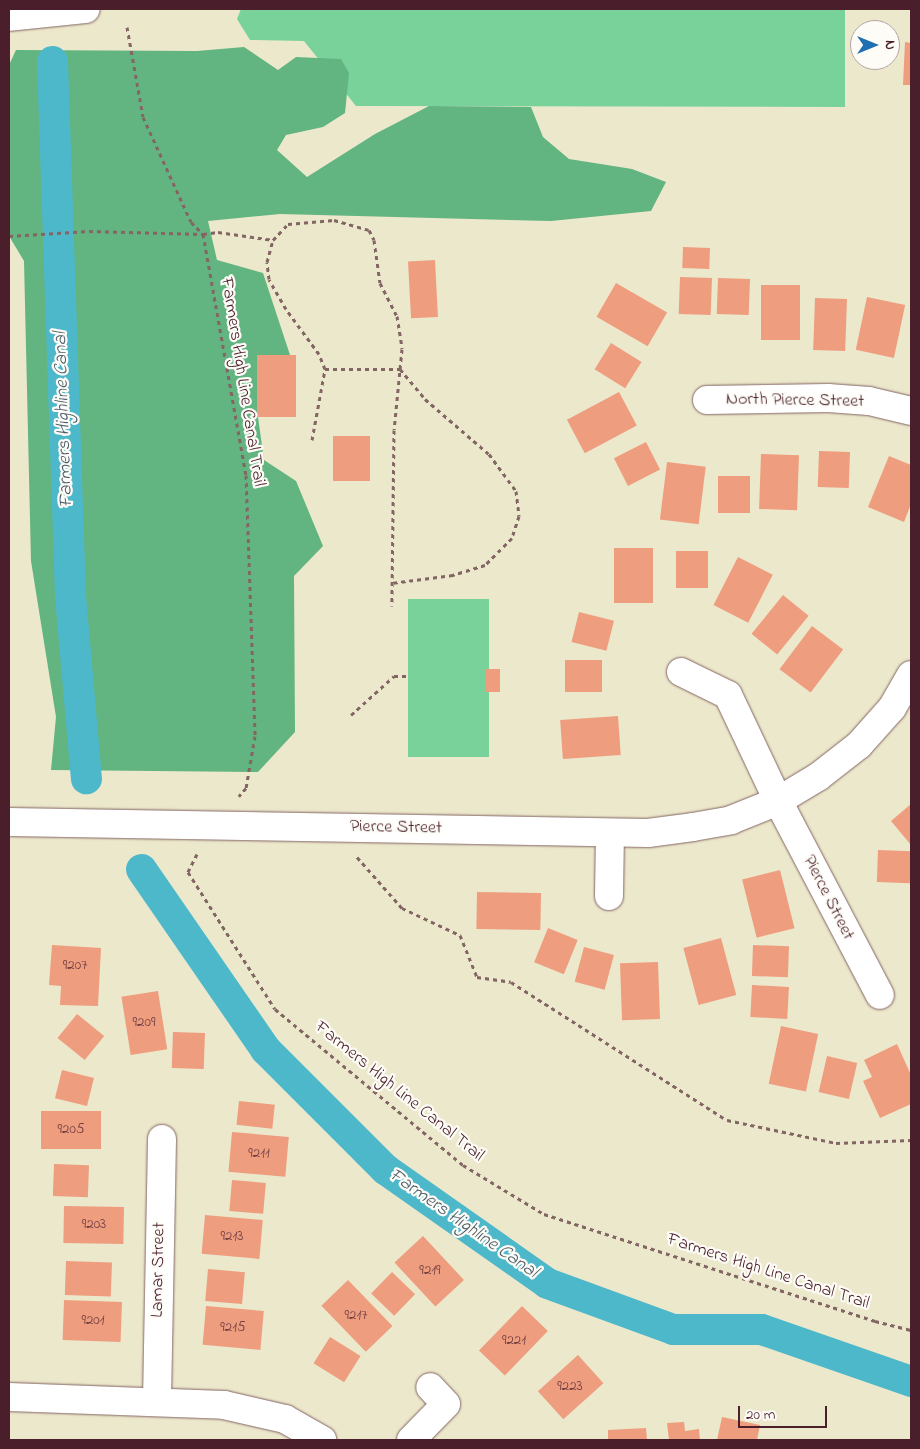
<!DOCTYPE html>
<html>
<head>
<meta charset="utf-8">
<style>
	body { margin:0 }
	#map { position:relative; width:920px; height:1449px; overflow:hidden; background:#ece8cc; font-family:"Indie Flower",sans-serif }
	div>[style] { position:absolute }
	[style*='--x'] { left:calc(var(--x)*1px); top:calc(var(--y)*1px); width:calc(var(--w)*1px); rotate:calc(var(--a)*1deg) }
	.green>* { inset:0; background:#78d299; transform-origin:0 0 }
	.forest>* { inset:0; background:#62b481 }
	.canal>* { height:31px; margin:-15.5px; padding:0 15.5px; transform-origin:15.5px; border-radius:15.5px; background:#4eb8cb }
	.building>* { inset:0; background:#ee9d7f; transform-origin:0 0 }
	.path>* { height:3px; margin-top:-1.5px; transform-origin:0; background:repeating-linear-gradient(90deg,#836563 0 4px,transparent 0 8px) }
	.roads { filter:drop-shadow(0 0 1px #836563) drop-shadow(0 0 1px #836563) }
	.minor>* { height:28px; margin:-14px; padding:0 14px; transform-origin:14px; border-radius:14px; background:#fff }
	.tertiary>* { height:28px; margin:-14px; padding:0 14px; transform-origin:14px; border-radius:14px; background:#fff }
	span { translate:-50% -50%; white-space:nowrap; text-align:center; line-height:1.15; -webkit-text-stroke:4.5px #fdfcf7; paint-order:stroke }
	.number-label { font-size:15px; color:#733e40 }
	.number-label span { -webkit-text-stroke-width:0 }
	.street-label { font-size:18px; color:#4a1f2b }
	.water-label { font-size:19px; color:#4c5c6b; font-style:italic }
	.frame { position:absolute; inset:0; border:10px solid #4a1f2b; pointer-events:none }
	.north { position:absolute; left:850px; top:20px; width:50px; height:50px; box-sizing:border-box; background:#fdfcf7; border:1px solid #b5a4a5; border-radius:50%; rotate:90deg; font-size:14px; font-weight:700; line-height:20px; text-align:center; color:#4a1f2b }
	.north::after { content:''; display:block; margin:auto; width:18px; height:22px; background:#1f6fb2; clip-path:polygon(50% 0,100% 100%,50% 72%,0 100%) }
	.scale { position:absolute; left:738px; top:1406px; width:89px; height:22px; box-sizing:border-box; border:2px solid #4a1f2b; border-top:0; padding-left:6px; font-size:15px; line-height:18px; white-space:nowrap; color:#4a1f2b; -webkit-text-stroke:4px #fdfcf7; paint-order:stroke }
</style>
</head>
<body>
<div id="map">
	<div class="green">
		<div style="clip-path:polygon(241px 9px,845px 9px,845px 107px,356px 106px,304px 41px,250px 40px,237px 19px)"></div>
		<div style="left:408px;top:599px;width:81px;height:158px"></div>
	</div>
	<div class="forest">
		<div style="clip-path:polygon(244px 47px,278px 70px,296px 57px,341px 59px,349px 73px,345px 113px,323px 127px,286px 135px,277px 150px,307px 177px,375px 134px,429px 106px,531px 107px,543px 137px,569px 159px,632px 169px,666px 182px,651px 211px,551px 221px,280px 214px,208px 221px,217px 260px,263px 273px,290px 355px,257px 356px,258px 417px,264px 460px,296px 481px,323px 546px,294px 576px,295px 732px,258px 772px,51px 770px,56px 717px,31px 561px,24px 261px,9px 236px,9px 65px,16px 50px,197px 51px)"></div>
	</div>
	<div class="canal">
		<div style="--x:52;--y:61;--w:535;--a:88.07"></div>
		<div style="--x:70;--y:596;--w:183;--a:85"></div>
		<div style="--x:141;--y:869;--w:219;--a:55.4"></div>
		<div style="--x:265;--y:1049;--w:170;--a:45"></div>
		<div style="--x:385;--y:1169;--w:198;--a:35.1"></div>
		<div style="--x:547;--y:1283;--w:134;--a:20.1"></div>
		<div style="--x:673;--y:1329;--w:88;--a:0"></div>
		<div style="--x:761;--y:1329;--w:159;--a:19.1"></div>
	</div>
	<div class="building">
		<div style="clip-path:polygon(905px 42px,911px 43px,911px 85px,903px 85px)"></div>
		<div style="left:683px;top:247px;width:27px;height:21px;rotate:2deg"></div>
		<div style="left:435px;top:260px;width:57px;height:27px;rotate:87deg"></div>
		<div style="left:680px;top:277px;width:32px;height:37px;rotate:2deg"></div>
		<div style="left:718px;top:278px;width:32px;height:36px;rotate:2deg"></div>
		<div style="left:616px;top:283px;width:59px;height:39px;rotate:30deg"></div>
		<div style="left:761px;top:285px;width:39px;height:55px"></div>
		<div style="left:867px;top:297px;width:39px;height:54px;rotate:12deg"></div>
		<div style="left:815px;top:298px;width:32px;height:52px;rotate:2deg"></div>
		<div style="left:611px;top:343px;width:36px;height:31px;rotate:32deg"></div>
		<div style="left:257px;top:355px;width:39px;height:62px"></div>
		<div style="left:619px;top:392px;width:38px;height:59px;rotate:62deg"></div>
		<div style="left:333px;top:436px;width:37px;height:45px"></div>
		<div style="left:646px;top:442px;width:31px;height:36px;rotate:63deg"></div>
		<div style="left:819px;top:451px;width:31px;height:36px;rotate:2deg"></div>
		<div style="left:761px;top:454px;width:38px;height:55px;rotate:2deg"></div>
		<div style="clip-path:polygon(889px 456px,911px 465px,911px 504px,904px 522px,868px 507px)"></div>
		<div style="left:667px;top:462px;width:39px;height:58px;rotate:7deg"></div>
		<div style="left:718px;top:476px;width:32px;height:37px"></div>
		<div style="left:614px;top:548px;width:39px;height:55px"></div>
		<div style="left:708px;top:551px;width:37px;height:32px;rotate:90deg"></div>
		<div style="left:738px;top:557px;width:39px;height:54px;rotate:27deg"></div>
		<div style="left:783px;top:595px;width:33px;height:50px;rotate:39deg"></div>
		<div style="left:579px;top:612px;width:36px;height:31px;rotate:14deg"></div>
		<div style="left:812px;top:626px;width:39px;height:54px;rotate:37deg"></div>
		<div style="left:565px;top:660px;width:37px;height:32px"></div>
		<div style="left:485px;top:669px;width:15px;height:23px"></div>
		<div style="left:618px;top:716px;width:39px;height:58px;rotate:86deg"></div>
		<div style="clip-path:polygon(911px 804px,911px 845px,891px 821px)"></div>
		<div style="left:878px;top:850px;width:33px;height:32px;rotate:2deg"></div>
		<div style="left:780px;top:870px;width:60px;height:39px;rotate:76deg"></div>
		<div style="left:477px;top:892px;width:64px;height:37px;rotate:1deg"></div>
		<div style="left:548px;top:928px;width:32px;height:37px;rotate:22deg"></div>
		<div style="left:721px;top:938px;width:59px;height:39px;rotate:75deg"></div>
		<div style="clip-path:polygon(52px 945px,101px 948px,98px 1006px,60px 1005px,61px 986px,49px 985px)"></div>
		<div style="left:753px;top:945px;width:36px;height:31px;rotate:2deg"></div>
		<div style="left:584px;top:947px;width:31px;height:36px;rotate:15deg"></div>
		<div style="left:658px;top:962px;width:57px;height:38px;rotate:88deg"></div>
		<div style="left:752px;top:985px;width:37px;height:32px;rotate:3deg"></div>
		<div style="left:158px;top:991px;width:59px;height:37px;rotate:81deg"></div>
		<div style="left:77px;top:1014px;width:35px;height:31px;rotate:39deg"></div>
		<div style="left:781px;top:1026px;width:38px;height:59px;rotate:12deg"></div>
		<div style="left:173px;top:1032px;width:32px;height:36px;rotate:2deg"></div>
		<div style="clip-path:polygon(897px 1044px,911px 1075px,911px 1104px,880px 1118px,863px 1081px,872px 1077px,864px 1060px)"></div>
		<div style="left:827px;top:1056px;width:31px;height:37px;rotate:13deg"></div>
		<div style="left:62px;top:1070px;width:33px;height:29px;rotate:14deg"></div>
		<div style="left:239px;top:1101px;width:36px;height:24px;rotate:6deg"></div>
		<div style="left:41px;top:1111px;width:60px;height:38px"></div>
		<div style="left:232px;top:1132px;width:57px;height:40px;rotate:5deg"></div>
		<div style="left:54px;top:1164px;width:35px;height:32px;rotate:2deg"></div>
		<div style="left:232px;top:1180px;width:34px;height:31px;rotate:5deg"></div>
		<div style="left:64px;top:1206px;width:60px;height:37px;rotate:1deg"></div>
		<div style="left:205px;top:1215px;width:58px;height:39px;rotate:5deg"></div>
		<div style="left:423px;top:1236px;width:60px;height:39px;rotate:47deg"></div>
		<div style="left:66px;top:1261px;width:46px;height:34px;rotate:2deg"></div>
		<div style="left:208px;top:1269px;width:37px;height:32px;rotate:5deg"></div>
		<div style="left:392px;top:1272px;width:32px;height:30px;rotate:44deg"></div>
		<div style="left:348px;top:1280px;width:64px;height:37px;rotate:46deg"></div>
		<div style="left:64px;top:1300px;width:58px;height:40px;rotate:2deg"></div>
		<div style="left:206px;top:1306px;width:58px;height:39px;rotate:5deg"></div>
		<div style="left:522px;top:1306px;width:36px;height:62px;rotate:44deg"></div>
		<div style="left:330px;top:1337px;width:36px;height:31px;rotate:32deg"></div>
		<div style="left:578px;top:1355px;width:38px;height:54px;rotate:48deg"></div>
		<div style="clip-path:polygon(722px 1417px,760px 1425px,757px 1440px,717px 1440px)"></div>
		<div style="clip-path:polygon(684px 1422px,685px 1431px,699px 1429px,700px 1440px,669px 1440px,667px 1423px)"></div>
		<div style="clip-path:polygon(646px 1428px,647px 1440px,608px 1440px,608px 1430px)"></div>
	</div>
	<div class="path">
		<div style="--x:127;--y:27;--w:91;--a:79.9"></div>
		<div style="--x:143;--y:117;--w:115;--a:65.4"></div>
		<div style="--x:191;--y:222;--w:17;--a:45"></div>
		<div style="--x:203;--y:234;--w:15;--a:-8"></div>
		<div style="--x:218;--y:232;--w:56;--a:8.3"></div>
		<div style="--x:9;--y:236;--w:80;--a:-3.6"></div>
		<div style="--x:89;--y:231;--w:114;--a:1.5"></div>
		<div style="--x:203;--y:234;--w:245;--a:79.9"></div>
		<div style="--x:246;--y:475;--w:261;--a:88"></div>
		<div style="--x:255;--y:736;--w:53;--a:99.8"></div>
		<div style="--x:246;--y:788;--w:11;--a:131"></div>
		<div style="--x:325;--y:369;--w:75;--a:0"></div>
		<div style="--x:400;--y:369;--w:39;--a:50"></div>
		<div style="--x:425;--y:399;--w:84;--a:40.7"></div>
		<div style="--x:489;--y:454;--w:46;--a:53.9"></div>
		<div style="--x:516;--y:491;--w:25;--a:83"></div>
		<div style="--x:519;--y:516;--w:23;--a:108"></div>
		<div style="--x:512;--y:538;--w:38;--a:135"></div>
		<div style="--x:485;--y:565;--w:34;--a:163"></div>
		<div style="--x:453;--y:575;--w:62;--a:172.5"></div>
		<div style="--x:312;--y:440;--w:72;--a:-79.6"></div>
		<div style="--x:325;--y:369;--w:16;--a:-112"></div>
		<div style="--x:319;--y:354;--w:56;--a:-126.3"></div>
		<div style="--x:286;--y:309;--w:34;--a:-120"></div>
		<div style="--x:269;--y:279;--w:17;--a:-97"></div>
		<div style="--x:267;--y:262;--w:23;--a:-75"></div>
		<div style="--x:273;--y:240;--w:22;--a:-47"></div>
		<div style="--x:288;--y:224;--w:46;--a:-5"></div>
		<div style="--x:334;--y:220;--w:36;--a:16"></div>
		<div style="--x:369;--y:230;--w:11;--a:63"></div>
		<div style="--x:374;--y:240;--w:43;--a:82.1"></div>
		<div style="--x:380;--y:283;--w:37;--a:63"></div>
		<div style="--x:397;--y:316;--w:33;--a:81"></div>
		<div style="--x:402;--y:349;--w:81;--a:95.6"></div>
		<div style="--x:394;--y:430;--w:176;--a:90.7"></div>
		<div style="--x:351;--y:715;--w:58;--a:-42.2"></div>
		<div style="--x:394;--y:676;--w:14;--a:0"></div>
		<div style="--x:197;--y:854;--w:20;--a:117"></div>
		<div style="--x:188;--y:872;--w:162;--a:57.6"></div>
		<div style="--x:275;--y:1009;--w:244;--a:39.7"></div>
		<div style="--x:463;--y:1165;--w:95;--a:31.2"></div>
		<div style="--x:544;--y:1214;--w:348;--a:17.9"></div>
		<div style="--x:875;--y:1321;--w:37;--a:14"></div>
		<div style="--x:357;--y:857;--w:68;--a:48.6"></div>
		<div style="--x:402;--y:908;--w:64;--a:25"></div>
		<div style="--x:460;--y:935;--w:45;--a:68"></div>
		<div style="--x:477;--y:977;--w:34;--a:8"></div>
		<div style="--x:511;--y:982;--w:256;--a:32.6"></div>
		<div style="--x:727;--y:1120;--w:111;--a:11.9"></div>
		<div style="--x:836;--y:1143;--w:75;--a:-2.3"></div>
	</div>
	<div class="roads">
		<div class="minor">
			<div style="--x:9;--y:17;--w:77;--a:-5.9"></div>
			<div style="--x:707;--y:400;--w:121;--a:-0.9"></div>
			<div style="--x:828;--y:398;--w:41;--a:4.2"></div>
			<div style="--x:869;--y:401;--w:43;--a:13.4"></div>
			<div style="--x:681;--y:672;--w:52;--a:26.1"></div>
			<div style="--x:728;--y:695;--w:117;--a:64.7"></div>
			<div style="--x:778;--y:801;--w:219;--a:62.3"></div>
			<div style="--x:609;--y:896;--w:63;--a:-89.1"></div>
			<div style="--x:9;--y:1397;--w:215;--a:2.1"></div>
			<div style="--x:224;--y:1405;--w:63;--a:12.9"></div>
			<div style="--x:285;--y:1419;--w:43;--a:29.6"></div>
			<div style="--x:157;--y:1400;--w:261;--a:-88.9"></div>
			<div style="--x:411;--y:1440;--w:50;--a:-45.8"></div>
			<div style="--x:446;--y:1404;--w:23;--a:-133"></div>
		</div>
		<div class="tertiary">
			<div style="--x:9;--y:822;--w:639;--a:0.99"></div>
			<div style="--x:648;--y:833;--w:45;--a:-7.6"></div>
			<div style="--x:693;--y:827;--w:39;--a:-10"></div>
			<div style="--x:731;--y:820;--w:51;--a:-22"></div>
			<div style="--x:778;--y:801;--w:47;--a:-31"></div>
			<div style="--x:818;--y:777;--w:52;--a:-38"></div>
			<div style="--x:859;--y:745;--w:50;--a:-48.3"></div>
			<div style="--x:892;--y:708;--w:38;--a:-60"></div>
		</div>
	</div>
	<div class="number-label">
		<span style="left:75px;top:966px">9207</span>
		<span style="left:144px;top:1023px">9209</span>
		<span style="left:71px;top:1130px">9205</span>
		<span style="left:259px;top:1154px">9211</span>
		<span style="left:94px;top:1225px">9203</span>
		<span style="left:232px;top:1237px">9213</span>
		<span style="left:430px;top:1271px">9219</span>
		<span style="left:356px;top:1316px">9217</span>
		<span style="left:93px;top:1321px">9201</span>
		<span style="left:233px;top:1328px">9215</span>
		<span style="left:514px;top:1341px">9221</span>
		<span style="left:570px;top:1387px">9223</span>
	</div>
	<div class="street-label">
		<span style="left:242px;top:382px;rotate:81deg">Farmers High Line Canal Trail</span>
		<span style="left:795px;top:401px;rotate:1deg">North Pierce Street</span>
		<span style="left:396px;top:828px;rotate:1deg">Pierce Street</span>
		<span style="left:828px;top:898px;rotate:63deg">Pierce Street</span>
		<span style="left:399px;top:1092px;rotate:39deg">Farmers High Line Canal Trail</span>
		<span style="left:159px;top:1270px;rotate:-89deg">Lamar Street</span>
		<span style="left:768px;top:1272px;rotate:18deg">Farmers High Line Canal Trail</span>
	</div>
	<div class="water-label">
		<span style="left:64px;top:420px;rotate:-92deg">Farmers Highline Canal</span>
		<span style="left:463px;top:1224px;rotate:35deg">Farmers Highline Canal</span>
	</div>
	<div class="frame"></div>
	<div class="north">N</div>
	<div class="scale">20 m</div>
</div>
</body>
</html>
